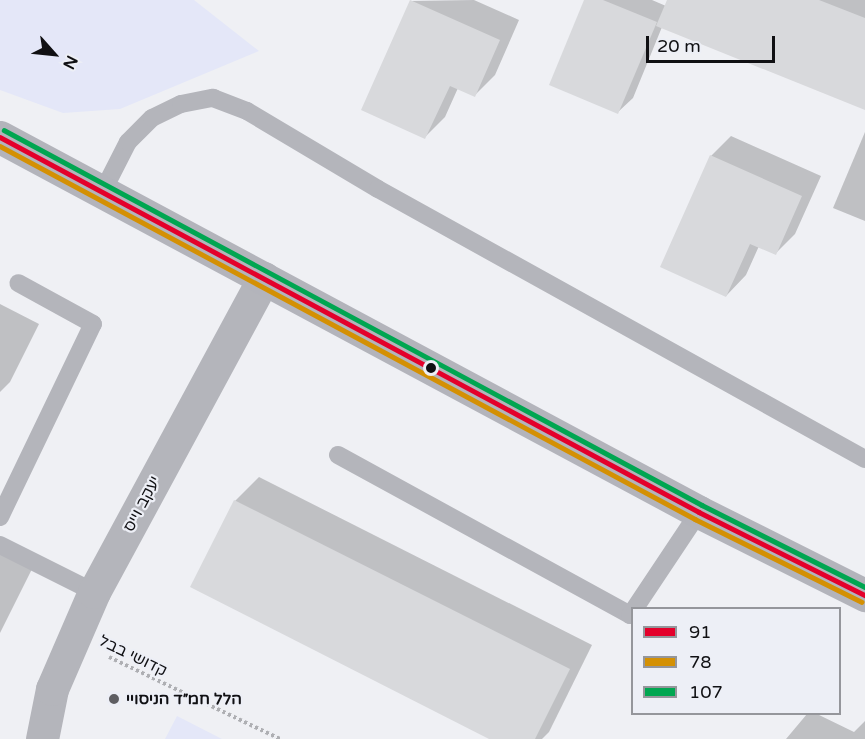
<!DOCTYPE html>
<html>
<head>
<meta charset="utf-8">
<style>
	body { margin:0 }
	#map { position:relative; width:865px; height:739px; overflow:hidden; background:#eff0f4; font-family:"Varela Round",Heebo,sans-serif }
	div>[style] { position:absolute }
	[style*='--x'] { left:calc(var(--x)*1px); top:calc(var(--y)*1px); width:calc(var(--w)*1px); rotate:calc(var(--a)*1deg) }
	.green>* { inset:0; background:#e4e7f8 }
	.shadow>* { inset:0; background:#0003 }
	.building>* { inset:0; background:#d8d9dc }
	.path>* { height:4px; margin-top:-2px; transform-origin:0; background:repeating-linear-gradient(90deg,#aeafb3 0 3px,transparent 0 6px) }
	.lane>* { height:18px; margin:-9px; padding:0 9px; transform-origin:9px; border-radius:9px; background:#b4b5bb }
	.street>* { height:33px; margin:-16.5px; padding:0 16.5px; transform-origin:16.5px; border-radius:16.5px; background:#b4b5bb }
	.secondary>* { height:33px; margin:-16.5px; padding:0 16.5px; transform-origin:16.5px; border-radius:16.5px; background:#b3b4bb }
	.bus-1>* { height:4.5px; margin:-2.25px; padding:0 2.25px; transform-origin:2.25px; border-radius:2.25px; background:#e4002b }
	.bus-2>* { height:4.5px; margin:-2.25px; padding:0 2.25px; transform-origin:2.25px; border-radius:2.25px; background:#d49003 }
	.bus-3>* { height:4.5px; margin:-2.25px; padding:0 2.25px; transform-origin:2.25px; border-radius:2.25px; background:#00a651 }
	.dots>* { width:16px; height:16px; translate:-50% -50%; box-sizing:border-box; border:3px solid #edeff6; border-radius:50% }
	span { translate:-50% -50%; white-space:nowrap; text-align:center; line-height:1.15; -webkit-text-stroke:4.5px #edeff6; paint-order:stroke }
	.street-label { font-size:16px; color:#101013 }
	.poi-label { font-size:16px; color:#101013; font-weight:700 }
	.left { translate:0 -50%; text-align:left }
	.legend { position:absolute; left:631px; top:607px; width:210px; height:108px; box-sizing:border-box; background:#edeff6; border:2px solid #95969b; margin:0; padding:8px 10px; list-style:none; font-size:18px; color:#101013 }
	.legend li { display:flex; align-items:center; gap:12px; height:30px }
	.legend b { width:30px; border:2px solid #95969b }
	.north { position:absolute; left:24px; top:24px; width:60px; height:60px; -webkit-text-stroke:4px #edeff6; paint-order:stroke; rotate:117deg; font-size:16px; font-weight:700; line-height:24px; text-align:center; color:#101013 }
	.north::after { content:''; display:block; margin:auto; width:21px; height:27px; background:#101013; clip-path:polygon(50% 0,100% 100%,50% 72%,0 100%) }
	.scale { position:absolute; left:646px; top:36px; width:129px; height:27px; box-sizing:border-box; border:3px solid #101013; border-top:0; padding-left:8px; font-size:18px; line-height:21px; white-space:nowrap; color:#101013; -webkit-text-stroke:4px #edeff6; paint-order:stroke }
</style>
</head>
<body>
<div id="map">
	<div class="green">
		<div style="clip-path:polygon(0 0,194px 0,259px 51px,120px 109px,63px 113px,0 90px)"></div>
		<div style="clip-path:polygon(177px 716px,222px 739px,165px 739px)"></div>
	</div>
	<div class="shadow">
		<div style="clip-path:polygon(474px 0,519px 20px,495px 75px,475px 95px,458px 88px,445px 117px,425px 137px,411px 1px)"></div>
		<div style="clip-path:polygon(586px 0,652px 0,666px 6px,668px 0,865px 0,865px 38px,662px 27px,633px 98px,618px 112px)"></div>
		<div style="clip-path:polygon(865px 132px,865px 221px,833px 208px)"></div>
		<div style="clip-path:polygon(731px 136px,821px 176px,795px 234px,775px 254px,759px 246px,746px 275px,726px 296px,711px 156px)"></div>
		<div style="clip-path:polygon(0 304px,39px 324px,10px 382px,0 392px)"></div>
		<div style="clip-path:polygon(259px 477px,592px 645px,549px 732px,542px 739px,493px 739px,235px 501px)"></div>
		<div style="clip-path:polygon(0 551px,33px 567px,0 633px)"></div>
		<div style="clip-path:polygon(807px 714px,817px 714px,854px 732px,865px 721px,865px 739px,786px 739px)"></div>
	</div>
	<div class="building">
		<div style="clip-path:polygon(410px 0,500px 40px,475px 97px,450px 86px,425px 139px,361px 110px)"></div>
		<div style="clip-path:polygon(584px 0,603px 0,657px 22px,618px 114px,549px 85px)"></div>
		<div style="clip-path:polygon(667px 0,819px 0,865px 18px,865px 110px,656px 26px)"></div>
		<div style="clip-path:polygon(710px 155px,802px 196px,776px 255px,750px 244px,726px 297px,660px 267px)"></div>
		<div style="clip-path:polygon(234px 500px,570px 669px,535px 739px,489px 739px,190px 587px)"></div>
	</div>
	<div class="path">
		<div style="--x:109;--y:657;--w:190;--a:25.6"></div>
	</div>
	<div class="lane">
		<div style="--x:103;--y:191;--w:55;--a:-63"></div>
		<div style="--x:128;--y:142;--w:34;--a:-45"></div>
		<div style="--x:152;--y:118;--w:32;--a:-26"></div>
		<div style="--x:181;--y:104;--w:33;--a:-11"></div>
		<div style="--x:213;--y:98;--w:36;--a:21"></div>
		<div style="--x:247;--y:111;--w:152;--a:30.8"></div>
		<div style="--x:378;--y:189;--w:557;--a:29"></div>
		<div style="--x:338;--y:455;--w:333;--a:28.7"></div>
		<div style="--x:630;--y:615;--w:4;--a:-56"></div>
		<div style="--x:0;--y:517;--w:214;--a:-64.3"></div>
		<div style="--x:93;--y:324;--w:85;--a:-151.3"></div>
		<div style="--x:0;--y:545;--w:105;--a:26.6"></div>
		<div style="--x:635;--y:608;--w:115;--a:-56.3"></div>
	</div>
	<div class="street">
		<div style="--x:42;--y:739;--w:51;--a:-78.7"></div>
		<div style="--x:52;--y:689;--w:106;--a:-66.6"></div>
		<div style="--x:94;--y:592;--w:357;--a:-61.6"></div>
	</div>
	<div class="secondary">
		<div style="--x:0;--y:137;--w:793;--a:28.21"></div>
		<div style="--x:699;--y:512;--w:186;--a:26.6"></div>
	</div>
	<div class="bus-1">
		<div style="--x:0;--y:137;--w:793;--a:28.21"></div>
		<div style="--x:699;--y:512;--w:186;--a:26.6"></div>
	</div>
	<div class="bus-2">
		<div style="--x:0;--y:146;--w:789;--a:28.22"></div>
		<div style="--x:695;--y:519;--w:186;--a:26.4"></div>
	</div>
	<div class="bus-3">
		<div style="--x:4;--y:130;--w:792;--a:28.25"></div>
		<div style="--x:702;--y:505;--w:182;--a:26.7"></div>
	</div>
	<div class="dots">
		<div style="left:431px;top:368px;background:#101013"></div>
		<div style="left:114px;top:699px;background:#5e5e62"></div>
	</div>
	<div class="street-label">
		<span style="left:142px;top:504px;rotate:-62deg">יעקב וייס</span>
		<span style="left:133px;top:656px;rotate:26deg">קדושי בבל</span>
	</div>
	<div class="poi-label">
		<span class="left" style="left:126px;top:699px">הלל חמ״ד הניסויי</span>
	</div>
	<ul class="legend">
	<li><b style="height:8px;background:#e4002b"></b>91</li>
	<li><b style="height:8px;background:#d49003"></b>78</li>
	<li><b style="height:8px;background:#00a651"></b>107</li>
	</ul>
	<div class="north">N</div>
	<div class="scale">20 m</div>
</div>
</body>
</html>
